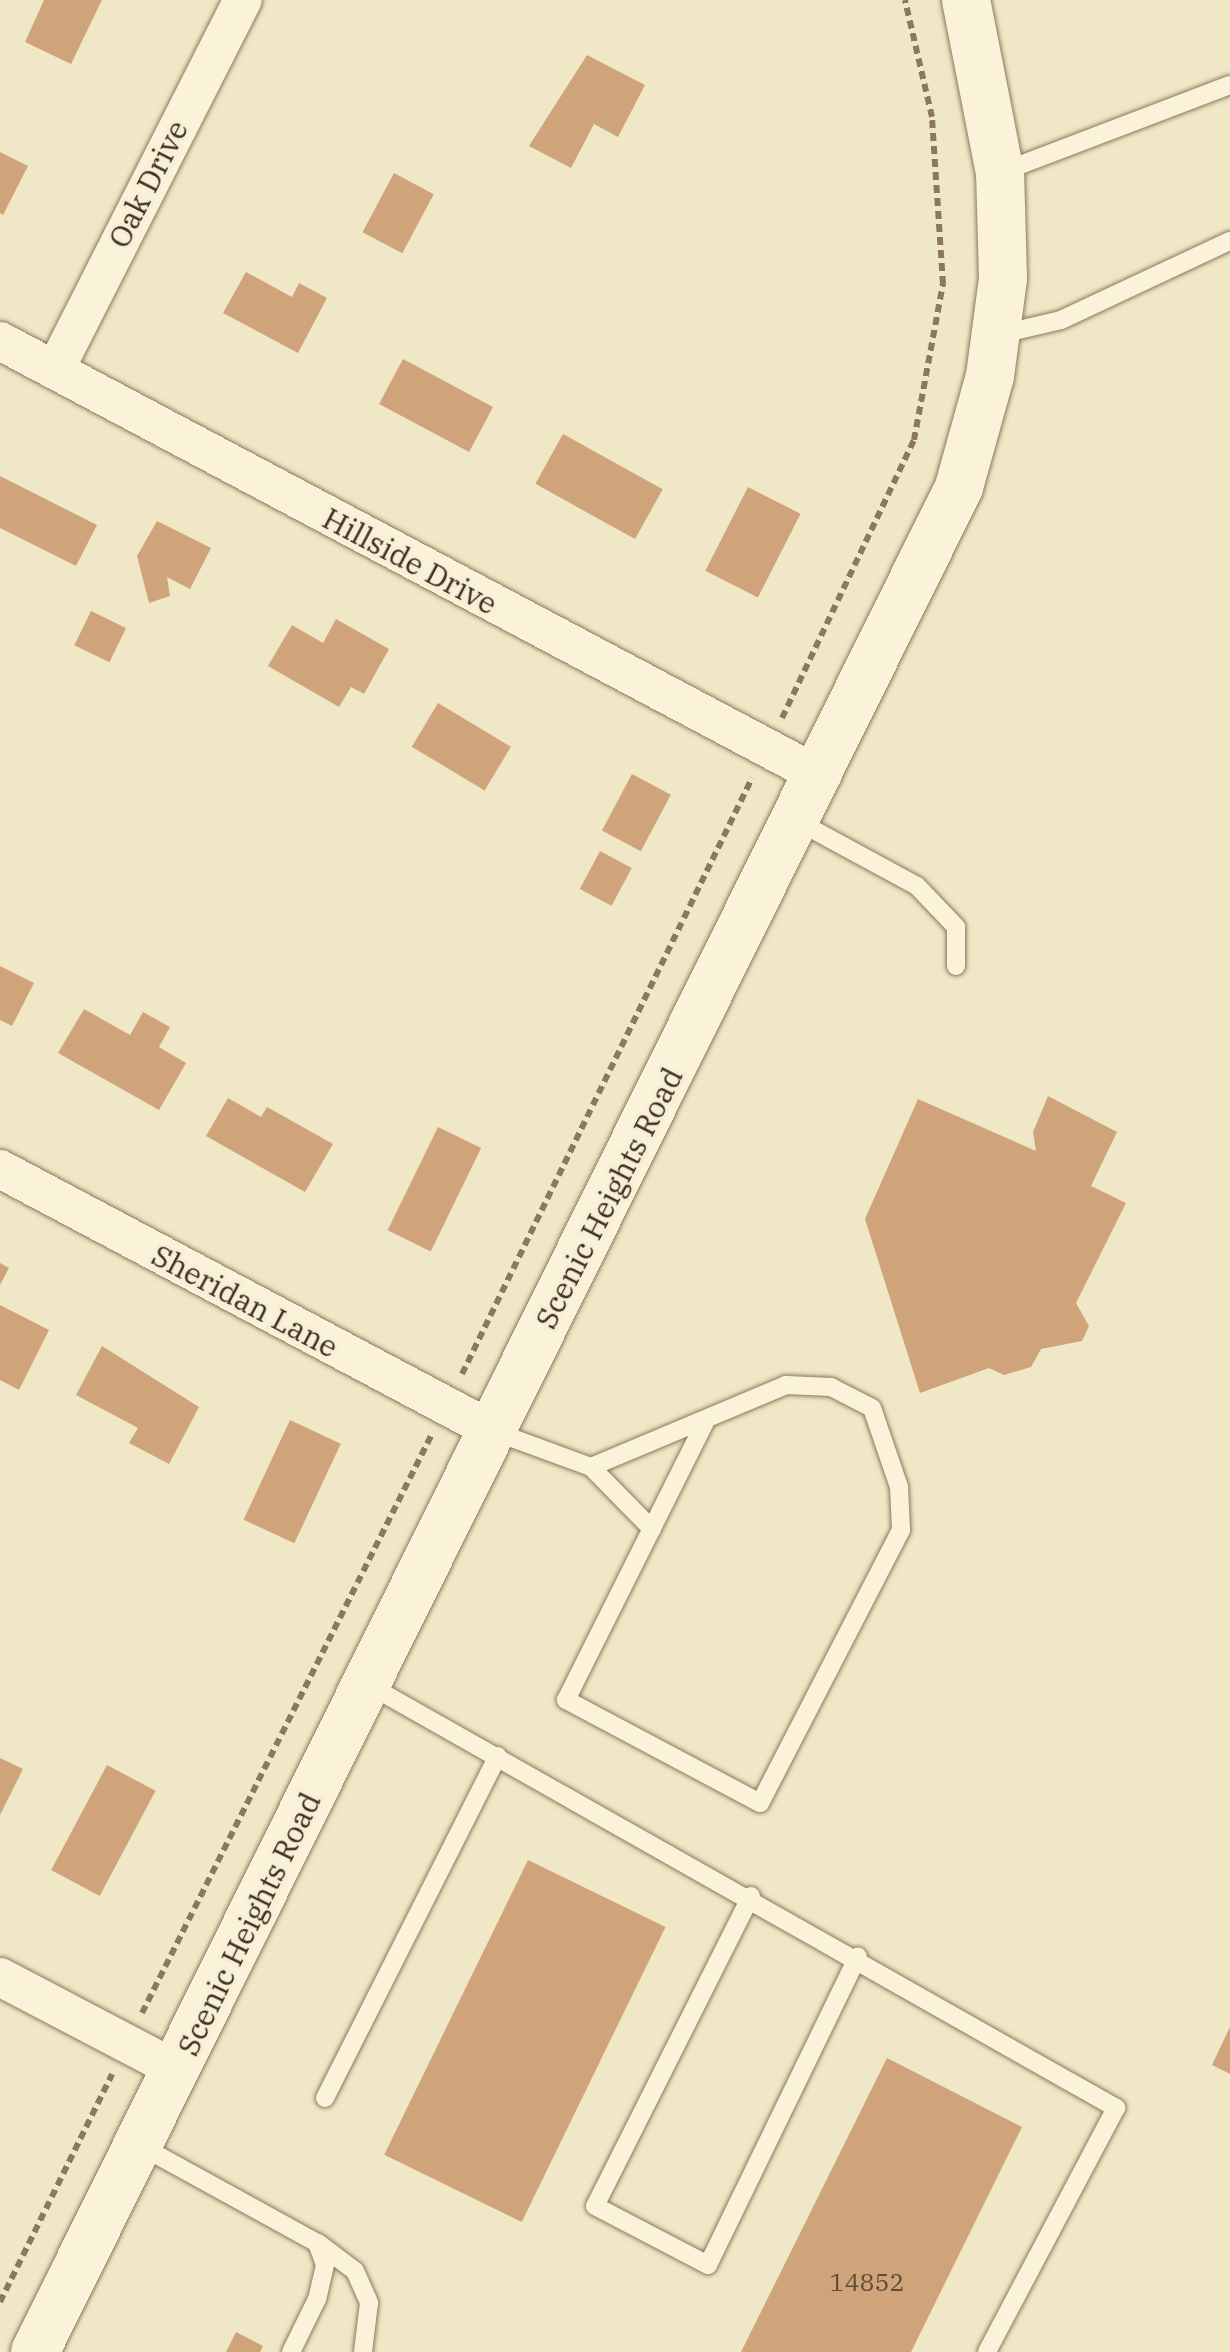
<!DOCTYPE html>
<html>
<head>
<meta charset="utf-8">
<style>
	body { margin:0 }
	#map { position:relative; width:1230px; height:2352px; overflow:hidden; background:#f0e7c6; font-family:"IBM Plex Serif",serif }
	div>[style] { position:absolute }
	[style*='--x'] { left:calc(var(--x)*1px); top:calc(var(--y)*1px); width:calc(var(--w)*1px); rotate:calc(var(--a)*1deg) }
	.building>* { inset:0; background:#cfa47b; transform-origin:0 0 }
	.path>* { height:6px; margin-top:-3px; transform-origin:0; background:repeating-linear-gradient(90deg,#8c795b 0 8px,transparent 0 13px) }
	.roads { filter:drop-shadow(0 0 2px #8c795b) drop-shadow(0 0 2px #8c795b) }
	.service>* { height:18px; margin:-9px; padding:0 9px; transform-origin:9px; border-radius:9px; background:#faf3da }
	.minor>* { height:38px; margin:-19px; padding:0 19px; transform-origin:19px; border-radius:19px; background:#faf3da }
	.tertiary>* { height:48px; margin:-24px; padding:0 24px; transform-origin:24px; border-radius:24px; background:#faf3da }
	span { translate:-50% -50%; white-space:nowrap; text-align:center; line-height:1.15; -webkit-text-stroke:8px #f7f0d6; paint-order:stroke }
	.number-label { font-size:25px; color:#614c36 }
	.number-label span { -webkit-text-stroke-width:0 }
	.street-label { font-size:30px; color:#3c2f1f }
</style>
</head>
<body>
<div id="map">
	<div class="building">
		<div style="clip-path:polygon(44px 0,102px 0,71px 64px,25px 42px)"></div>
		<div style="clip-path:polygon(587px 55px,645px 85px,618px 137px,594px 124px,571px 168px,529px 146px)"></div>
		<div style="clip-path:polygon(0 152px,28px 166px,3px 215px,0 213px)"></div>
		<div style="left:394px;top:173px;width:45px;height:67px;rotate:28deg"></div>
		<div style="clip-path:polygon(246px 272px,292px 297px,299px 283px,327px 298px,298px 353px,223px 313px)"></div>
		<div style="left:403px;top:359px;width:102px;height:51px;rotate:28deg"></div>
		<div style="left:563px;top:434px;width:114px;height:57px;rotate:29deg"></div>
		<div style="clip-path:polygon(0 476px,97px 525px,76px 566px,0 528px)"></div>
		<div style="left:748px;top:487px;width:59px;height:94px;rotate:27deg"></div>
		<div style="clip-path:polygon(157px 521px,211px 548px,190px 589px,167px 577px,170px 596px,149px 603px,137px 556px)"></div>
		<div style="left:91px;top:611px;width:39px;height:38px;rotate:26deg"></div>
		<div style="clip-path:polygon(336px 619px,389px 649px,364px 694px,351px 687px,339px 707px,268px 666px,292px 625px,323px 643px)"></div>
		<div style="left:438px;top:703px;width:85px;height:51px;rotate:31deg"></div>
		<div style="left:632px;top:774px;width:44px;height:64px;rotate:28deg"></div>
		<div style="left:600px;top:851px;width:36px;height:43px;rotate:28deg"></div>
		<div style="clip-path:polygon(0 966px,34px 983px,12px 1026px,0 1020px)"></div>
		<div style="clip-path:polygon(84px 1009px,130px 1035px,143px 1012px,170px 1027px,159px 1047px,186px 1063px,159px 1110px,58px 1053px)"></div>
		<div style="clip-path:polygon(1048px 1096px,1117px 1132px,1091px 1186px,1126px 1203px,1076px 1303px,1089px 1326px,1082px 1341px,1041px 1349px,1031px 1367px,1004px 1375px,989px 1368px,920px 1393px,865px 1219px,918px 1099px,1036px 1151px,1033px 1132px)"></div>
		<div style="clip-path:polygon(228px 1098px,261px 1117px,267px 1107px,333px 1144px,305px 1192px,206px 1136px)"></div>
		<div style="left:438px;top:1127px;width:48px;height:115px;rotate:26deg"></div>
		<div style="clip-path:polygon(0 1263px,9px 1268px,0 1285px)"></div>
		<div style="clip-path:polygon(0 1305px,49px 1330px,19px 1390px,0 1380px)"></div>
		<div style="clip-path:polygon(102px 1346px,199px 1407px,169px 1464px,129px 1443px,138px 1428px,76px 1395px)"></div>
		<div style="left:290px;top:1420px;width:56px;height:110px;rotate:25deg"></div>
		<div style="clip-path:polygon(0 1758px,23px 1769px,0 1815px)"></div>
		<div style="left:107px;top:1765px;width:55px;height:119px;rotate:28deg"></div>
		<div style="left:528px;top:1860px;width:153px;height:328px;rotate:26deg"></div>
		<div style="clip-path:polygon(1230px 2027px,1230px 2074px,1212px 2065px)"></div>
		<div style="clip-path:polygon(887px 2058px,1022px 2127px,911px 2352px,741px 2352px)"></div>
		<div style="clip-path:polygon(236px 2332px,263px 2346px,260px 2352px,226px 2352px)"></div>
	</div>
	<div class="path">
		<div style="--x:782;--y:718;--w:308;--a:-64.6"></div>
		<div style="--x:914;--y:440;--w:159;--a:-79.5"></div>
		<div style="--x:943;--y:284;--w:167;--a:-93.8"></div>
		<div style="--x:932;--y:117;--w:120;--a:-103"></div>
		<div style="--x:462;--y:1374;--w:663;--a:-64.05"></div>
		<div style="--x:142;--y:2013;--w:648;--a:-63.4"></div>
		<div style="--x:0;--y:2302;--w:254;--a:-63.8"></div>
	</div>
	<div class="roads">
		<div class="service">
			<div style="--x:1002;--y:172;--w:244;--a:-20.9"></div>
			<div style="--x:997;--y:335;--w:66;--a:-13.2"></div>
			<div style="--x:1061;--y:320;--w:187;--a:-25.1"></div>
			<div style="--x:799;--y:822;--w:134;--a:28.5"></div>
			<div style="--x:917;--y:886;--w:57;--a:46.4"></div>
			<div style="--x:956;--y:927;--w:39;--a:90"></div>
			<div style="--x:493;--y:1431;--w:104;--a:20.2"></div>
			<div style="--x:591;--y:1467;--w:212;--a:-22.8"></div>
			<div style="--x:786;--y:1385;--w:45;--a:2.5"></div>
			<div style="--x:831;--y:1387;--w:46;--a:27.1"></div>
			<div style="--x:872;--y:1408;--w:83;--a:71.1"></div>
			<div style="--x:899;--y:1487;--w:43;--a:87.3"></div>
			<div style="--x:901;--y:1530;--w:307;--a:117.3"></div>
			<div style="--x:760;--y:1803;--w:220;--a:-152"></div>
			<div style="--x:566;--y:1700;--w:310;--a:-63.4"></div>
			<div style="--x:591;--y:1467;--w:87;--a:45.5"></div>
			<div style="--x:367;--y:1684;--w:861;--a:29.51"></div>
			<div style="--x:1116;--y:2108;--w:276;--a:117.9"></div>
			<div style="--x:751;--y:1896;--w:347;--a:116.7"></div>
			<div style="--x:595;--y:2206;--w:127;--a:27.6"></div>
			<div style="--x:708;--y:2265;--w:343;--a:-64.1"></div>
			<div style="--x:325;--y:2098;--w:383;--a:-63.2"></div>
			<div style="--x:139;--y:2145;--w:203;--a:28.8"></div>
			<div style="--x:317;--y:2243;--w:23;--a:70"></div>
			<div style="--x:325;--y:2265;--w:35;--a:103"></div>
			<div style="--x:317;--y:2299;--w:59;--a:116.1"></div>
			<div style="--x:318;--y:2243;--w:46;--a:37.1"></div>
			<div style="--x:355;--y:2271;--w:35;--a:66"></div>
			<div style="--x:369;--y:2303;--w:49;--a:97"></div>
		</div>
		<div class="minor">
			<div style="--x:0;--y:341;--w:930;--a:27.94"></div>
			<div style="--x:55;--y:370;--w:415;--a:-63.1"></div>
			<div style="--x:0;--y:1169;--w:557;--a:27.95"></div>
			<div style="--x:0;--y:1977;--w:200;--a:27.7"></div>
		</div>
		<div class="tertiary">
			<div style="--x:35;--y:2352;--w:2081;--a:-63.64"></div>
			<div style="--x:959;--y:487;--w:115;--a:-74.4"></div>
			<div style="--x:990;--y:376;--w:99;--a:-82.4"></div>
			<div style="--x:1003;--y:278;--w:105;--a:-91.6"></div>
			<div style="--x:1000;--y:173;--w:176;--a:-101.1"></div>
		</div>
	</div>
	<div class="number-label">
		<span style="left:867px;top:2282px">14852</span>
	</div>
	<div class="street-label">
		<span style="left:148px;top:184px;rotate:-63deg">Oak Drive</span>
		<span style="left:410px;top:561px;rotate:28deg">Hillside Drive</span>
		<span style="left:609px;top:1198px;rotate:-63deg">Scenic Heights Road</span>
		<span style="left:245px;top:1301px;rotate:28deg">Sheridan Lane</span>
		<span style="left:249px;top:1924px;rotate:-64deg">Scenic Heights Road</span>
	</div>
</div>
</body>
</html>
